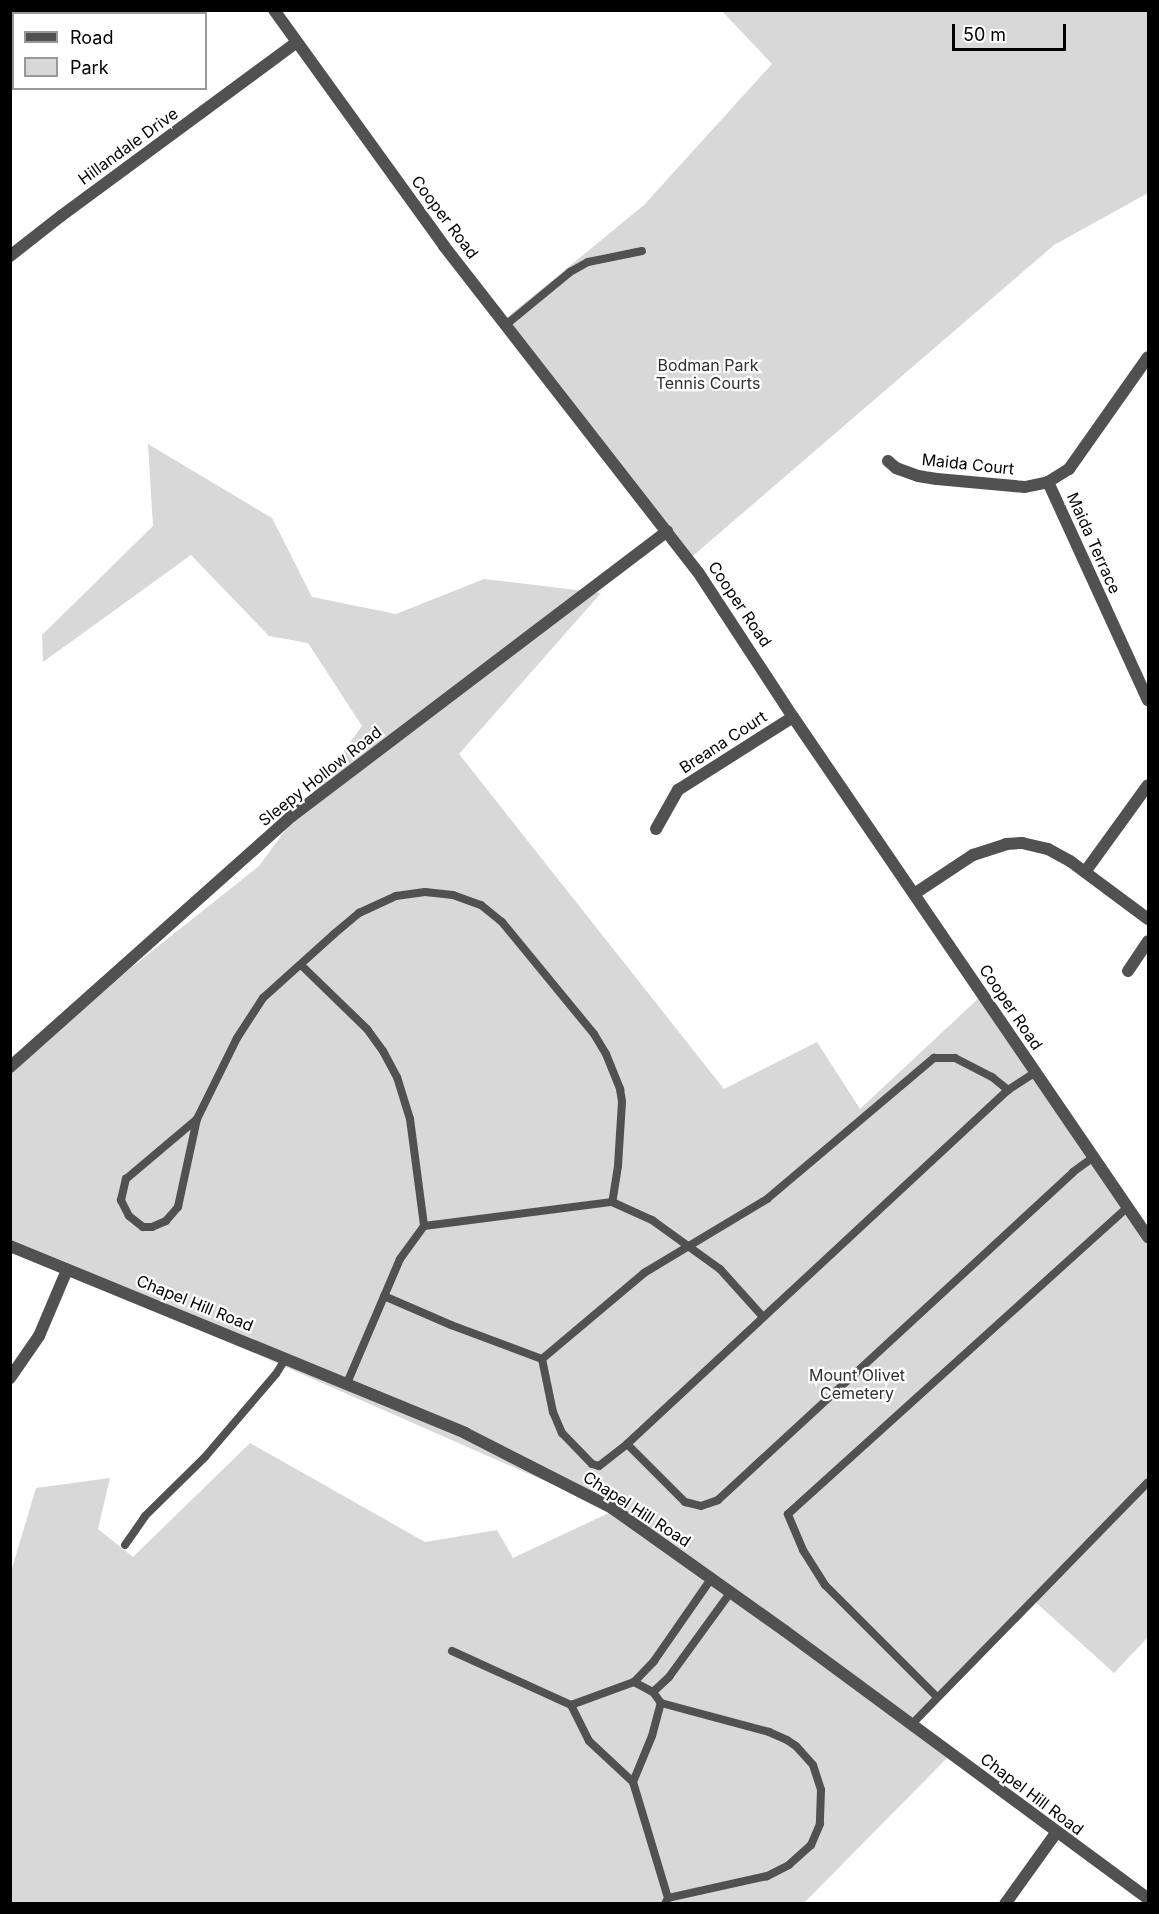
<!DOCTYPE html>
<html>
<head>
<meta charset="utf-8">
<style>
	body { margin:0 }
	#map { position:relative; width:1159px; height:1914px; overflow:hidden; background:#fff; font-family:Inter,sans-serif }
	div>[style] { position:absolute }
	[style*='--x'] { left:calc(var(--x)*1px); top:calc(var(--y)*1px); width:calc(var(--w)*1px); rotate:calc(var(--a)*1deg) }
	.green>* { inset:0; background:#d8d8d8 }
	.service>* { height:8px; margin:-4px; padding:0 4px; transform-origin:4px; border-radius:4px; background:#515151 }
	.minor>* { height:12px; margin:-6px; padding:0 6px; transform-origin:6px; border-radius:6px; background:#515151 }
	.tertiary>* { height:12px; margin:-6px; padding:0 6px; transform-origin:6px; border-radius:6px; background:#515151 }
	span { translate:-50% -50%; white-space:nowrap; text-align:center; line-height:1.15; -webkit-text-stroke:4.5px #fff; paint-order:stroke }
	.street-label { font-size:16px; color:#000 }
	.park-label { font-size:16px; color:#2f2f2f }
	.frame { position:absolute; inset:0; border:12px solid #000; pointer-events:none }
	.legend { position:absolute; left:12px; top:12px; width:195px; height:78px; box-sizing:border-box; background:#fff; border:2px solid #999; margin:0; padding:8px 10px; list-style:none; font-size:18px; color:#000 }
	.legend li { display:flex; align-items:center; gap:12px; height:30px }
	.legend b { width:30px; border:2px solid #999 }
	.scale { position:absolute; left:952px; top:24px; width:114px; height:27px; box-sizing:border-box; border:3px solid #000; border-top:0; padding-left:8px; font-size:18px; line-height:21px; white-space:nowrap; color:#000; -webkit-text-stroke:4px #fff; paint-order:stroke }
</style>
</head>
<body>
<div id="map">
	<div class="green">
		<div style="clip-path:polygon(722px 11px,1148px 11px,1148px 193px,1054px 245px,687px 561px,505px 319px,644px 205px,772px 64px)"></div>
		<div style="clip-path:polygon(148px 444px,272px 518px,312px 597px,396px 614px,484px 579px,601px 593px,459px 754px,724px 1089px,817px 1042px,860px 1109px,981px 996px,1148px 1242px,1148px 1637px,1114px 1673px,1031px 1598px,909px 1723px,950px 1755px,804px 1903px,11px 1903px,10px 1575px,36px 1488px,110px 1478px,98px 1529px,133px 1557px,250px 1443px,425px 1542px,497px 1530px,513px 1558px,613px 1511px,11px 1246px,11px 1063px,259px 866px,362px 726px,308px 643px,269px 636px,191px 555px,43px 662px,42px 635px,153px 526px)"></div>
	</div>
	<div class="service">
		<div style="--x:507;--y:324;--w:82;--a:-39.5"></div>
		<div style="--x:570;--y:272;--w:21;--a:-29"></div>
		<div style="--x:588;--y:262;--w:55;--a:-11.5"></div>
		<div style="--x:301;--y:965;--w:92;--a:44.1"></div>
		<div style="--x:367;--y:1029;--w:27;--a:54"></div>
		<div style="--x:383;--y:1051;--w:30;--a:62"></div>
		<div style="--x:397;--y:1077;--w:44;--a:72.8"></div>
		<div style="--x:410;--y:1119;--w:108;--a:82.5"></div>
		<div style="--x:424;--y:1226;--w:41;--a:126"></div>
		<div style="--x:400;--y:1259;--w:135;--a:113.1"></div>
		<div style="--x:197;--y:1119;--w:90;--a:-63.7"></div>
		<div style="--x:237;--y:1038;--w:48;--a:-57"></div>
		<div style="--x:263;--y:998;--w:96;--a:-42"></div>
		<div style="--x:334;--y:934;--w:33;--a:-40"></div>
		<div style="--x:359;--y:913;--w:41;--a:-24.7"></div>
		<div style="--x:396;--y:896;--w:29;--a:-8"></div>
		<div style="--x:425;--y:892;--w:28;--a:6"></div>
		<div style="--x:453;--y:895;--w:30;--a:20"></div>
		<div style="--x:481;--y:905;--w:27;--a:39"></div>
		<div style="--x:502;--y:922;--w:145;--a:50.6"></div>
		<div style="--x:594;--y:1034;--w:23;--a:59"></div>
		<div style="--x:606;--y:1054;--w:38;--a:68"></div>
		<div style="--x:620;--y:1089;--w:13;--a:81"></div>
		<div style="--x:622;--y:1102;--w:64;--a:93.6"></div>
		<div style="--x:618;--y:1166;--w:36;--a:99"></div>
		<div style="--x:197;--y:1119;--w:90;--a:102.2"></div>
		<div style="--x:178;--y:1207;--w:18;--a:131"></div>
		<div style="--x:166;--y:1221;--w:15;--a:157"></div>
		<div style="--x:152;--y:1227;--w:9;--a:180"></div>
		<div style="--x:143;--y:1227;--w:18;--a:-142"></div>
		<div style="--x:129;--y:1216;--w:18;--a:-117"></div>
		<div style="--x:121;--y:1200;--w:22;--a:-77"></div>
		<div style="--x:126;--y:1179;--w:93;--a:-40.2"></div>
		<div style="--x:424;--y:1226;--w:190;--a:-7.3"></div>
		<div style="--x:612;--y:1202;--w:44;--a:24.2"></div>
		<div style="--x:652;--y:1220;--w:84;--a:35.8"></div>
		<div style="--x:720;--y:1269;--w:64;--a:48.1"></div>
		<div style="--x:384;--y:1296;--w:73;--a:23.4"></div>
		<div style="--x:451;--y:1325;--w:97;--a:20.5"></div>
		<div style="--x:542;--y:1359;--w:54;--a:78.3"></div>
		<div style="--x:553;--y:1412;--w:23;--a:67"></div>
		<div style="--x:562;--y:1433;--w:43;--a:45.9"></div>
		<div style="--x:592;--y:1464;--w:7;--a:16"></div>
		<div style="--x:599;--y:1466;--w:36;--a:-38"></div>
		<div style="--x:627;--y:1444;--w:520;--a:-42.9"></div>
		<div style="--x:1008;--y:1090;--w:33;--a:-33"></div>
		<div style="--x:542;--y:1359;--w:133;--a:-40.1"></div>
		<div style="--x:644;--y:1273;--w:144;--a:-31"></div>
		<div style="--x:767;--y:1199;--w:219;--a:-40.2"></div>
		<div style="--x:934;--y:1058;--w:21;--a:0"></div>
		<div style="--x:955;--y:1058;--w:42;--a:27.2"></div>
		<div style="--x:992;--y:1077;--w:21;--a:39"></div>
		<div style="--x:627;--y:1444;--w:82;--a:45"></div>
		<div style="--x:685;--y:1502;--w:16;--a:14"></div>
		<div style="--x:701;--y:1506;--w:18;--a:-19"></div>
		<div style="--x:718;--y:1500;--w:483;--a:-42.7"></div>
		<div style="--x:1073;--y:1172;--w:26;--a:-36"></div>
		<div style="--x:125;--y:1545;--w:35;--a:-55"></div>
		<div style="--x:145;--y:1516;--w:84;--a:-44.5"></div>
		<div style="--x:205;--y:1457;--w:109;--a:-49.5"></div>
		<div style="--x:276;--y:1374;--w:19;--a:-58"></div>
		<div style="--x:452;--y:1651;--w:131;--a:24.4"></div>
		<div style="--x:571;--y:1705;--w:40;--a:63.4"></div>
		<div style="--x:589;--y:1741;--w:60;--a:43"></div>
		<div style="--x:633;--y:1782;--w:121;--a:73.2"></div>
		<div style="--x:668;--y:1898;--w:7;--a:117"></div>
		<div style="--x:634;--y:1682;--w:21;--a:28"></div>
		<div style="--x:653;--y:1692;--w:14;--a:54"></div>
		<div style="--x:661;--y:1703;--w:112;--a:15"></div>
		<div style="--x:769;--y:1732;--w:20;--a:24"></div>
		<div style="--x:787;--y:1740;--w:11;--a:34"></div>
		<div style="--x:796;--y:1746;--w:25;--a:48"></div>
		<div style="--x:813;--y:1765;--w:26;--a:72"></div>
		<div style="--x:821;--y:1790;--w:34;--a:92"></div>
		<div style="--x:820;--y:1824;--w:23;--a:113"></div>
		<div style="--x:811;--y:1845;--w:30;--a:138"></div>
		<div style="--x:789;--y:1865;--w:25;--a:153"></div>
		<div style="--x:767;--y:1876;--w:101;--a:167.5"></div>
		<div style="--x:653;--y:1692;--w:22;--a:-43"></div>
		<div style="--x:669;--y:1677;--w:104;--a:-54"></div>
		<div style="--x:937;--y:1697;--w:158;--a:-135"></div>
		<div style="--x:825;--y:1585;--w:41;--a:-122.2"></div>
		<div style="--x:803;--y:1550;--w:39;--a:-113"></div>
		<div style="--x:788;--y:1514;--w:458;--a:-42.1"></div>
		<div style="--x:571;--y:1705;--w:67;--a:-20.1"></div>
		<div style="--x:634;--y:1682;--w:29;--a:-46"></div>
		<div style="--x:654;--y:1661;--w:100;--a:-55.2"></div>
		<div style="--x:911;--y:1725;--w:339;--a:-45.7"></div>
		<div style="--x:633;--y:1782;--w:50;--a:-67.6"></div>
		<div style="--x:652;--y:1736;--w:34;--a:-75"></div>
	</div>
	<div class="minor">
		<div style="--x:10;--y:256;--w:65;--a:-38.1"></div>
		<div style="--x:61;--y:216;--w:292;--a:-36.4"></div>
		<div style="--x:888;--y:461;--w:11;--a:41"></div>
		<div style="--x:896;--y:468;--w:23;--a:20"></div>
		<div style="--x:918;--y:476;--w:19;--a:9"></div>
		<div style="--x:937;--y:479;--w:88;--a:5.2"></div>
		<div style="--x:1025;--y:487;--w:24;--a:-12"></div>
		<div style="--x:1048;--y:482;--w:25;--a:-32"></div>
		<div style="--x:1069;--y:469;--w:137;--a:-54.8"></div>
		<div style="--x:1048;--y:482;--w:240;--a:65.4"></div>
		<div style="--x:656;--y:829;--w:45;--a:-60.6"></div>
		<div style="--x:678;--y:790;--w:136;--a:-32.4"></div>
		<div style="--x:1085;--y:872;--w:107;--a:-54.1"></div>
		<div style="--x:914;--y:894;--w:71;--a:-33.5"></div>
		<div style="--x:973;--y:855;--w:35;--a:-18"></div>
		<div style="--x:1006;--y:844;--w:16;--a:-4"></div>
		<div style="--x:1022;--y:843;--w:27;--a:13"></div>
		<div style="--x:1048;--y:849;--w:25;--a:29"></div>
		<div style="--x:1070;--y:861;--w:97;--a:36.6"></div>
		<div style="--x:1128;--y:971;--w:36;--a:-56"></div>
		<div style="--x:10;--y:1067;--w:378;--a:-41.7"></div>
		<div style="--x:292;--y:816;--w:471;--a:-37.2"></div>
		<div style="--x:10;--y:1378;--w:51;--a:-55.4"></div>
		<div style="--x:39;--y:1336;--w:72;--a:-67"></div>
		<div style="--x:1005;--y:1904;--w:87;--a:-54.3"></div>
	</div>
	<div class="tertiary">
		<div style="--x:274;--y:10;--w:291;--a:54.2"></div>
		<div style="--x:444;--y:246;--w:413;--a:52.1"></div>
		<div style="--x:698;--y:572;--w:173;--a:56.8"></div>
		<div style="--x:793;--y:717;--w:630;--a:55.68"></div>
		<div style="--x:10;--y:1246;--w:492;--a:22.3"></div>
		<div style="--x:465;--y:1433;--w:165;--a:27"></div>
		<div style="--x:612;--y:1508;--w:212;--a:35.4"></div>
		<div style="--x:785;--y:1631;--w:451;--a:36.4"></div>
	</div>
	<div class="street-label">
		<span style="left:128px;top:146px;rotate:-36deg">Hillandale Drive</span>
		<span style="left:445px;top:217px;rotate:53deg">Cooper Road</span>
		<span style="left:968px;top:464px;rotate:6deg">Maida Court</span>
		<span style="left:1094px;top:543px;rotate:66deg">Maida Terrace</span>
		<span style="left:740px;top:604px;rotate:56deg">Cooper Road</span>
		<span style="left:723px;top:742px;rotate:-33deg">Breana Court</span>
		<span style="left:320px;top:776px;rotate:-38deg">Sleepy Hollow Road</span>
		<span style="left:1011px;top:1007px;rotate:56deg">Cooper Road</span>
		<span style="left:195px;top:1303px;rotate:22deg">Chapel Hill Road</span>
		<span style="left:637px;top:1509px;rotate:33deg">Chapel Hill Road</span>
		<span style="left:1032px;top:1794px;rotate:37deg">Chapel Hill Road</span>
	</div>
	<div class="park-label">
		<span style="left:708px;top:374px">Bodman Park<br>Tennis Courts</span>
		<span style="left:857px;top:1384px">Mount Olivet<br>Cemetery</span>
	</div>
	<div class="frame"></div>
	<ul class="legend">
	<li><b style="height:8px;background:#515151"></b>Road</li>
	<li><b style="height:16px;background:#d8d8d8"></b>Park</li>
	</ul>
	<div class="scale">50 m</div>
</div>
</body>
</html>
